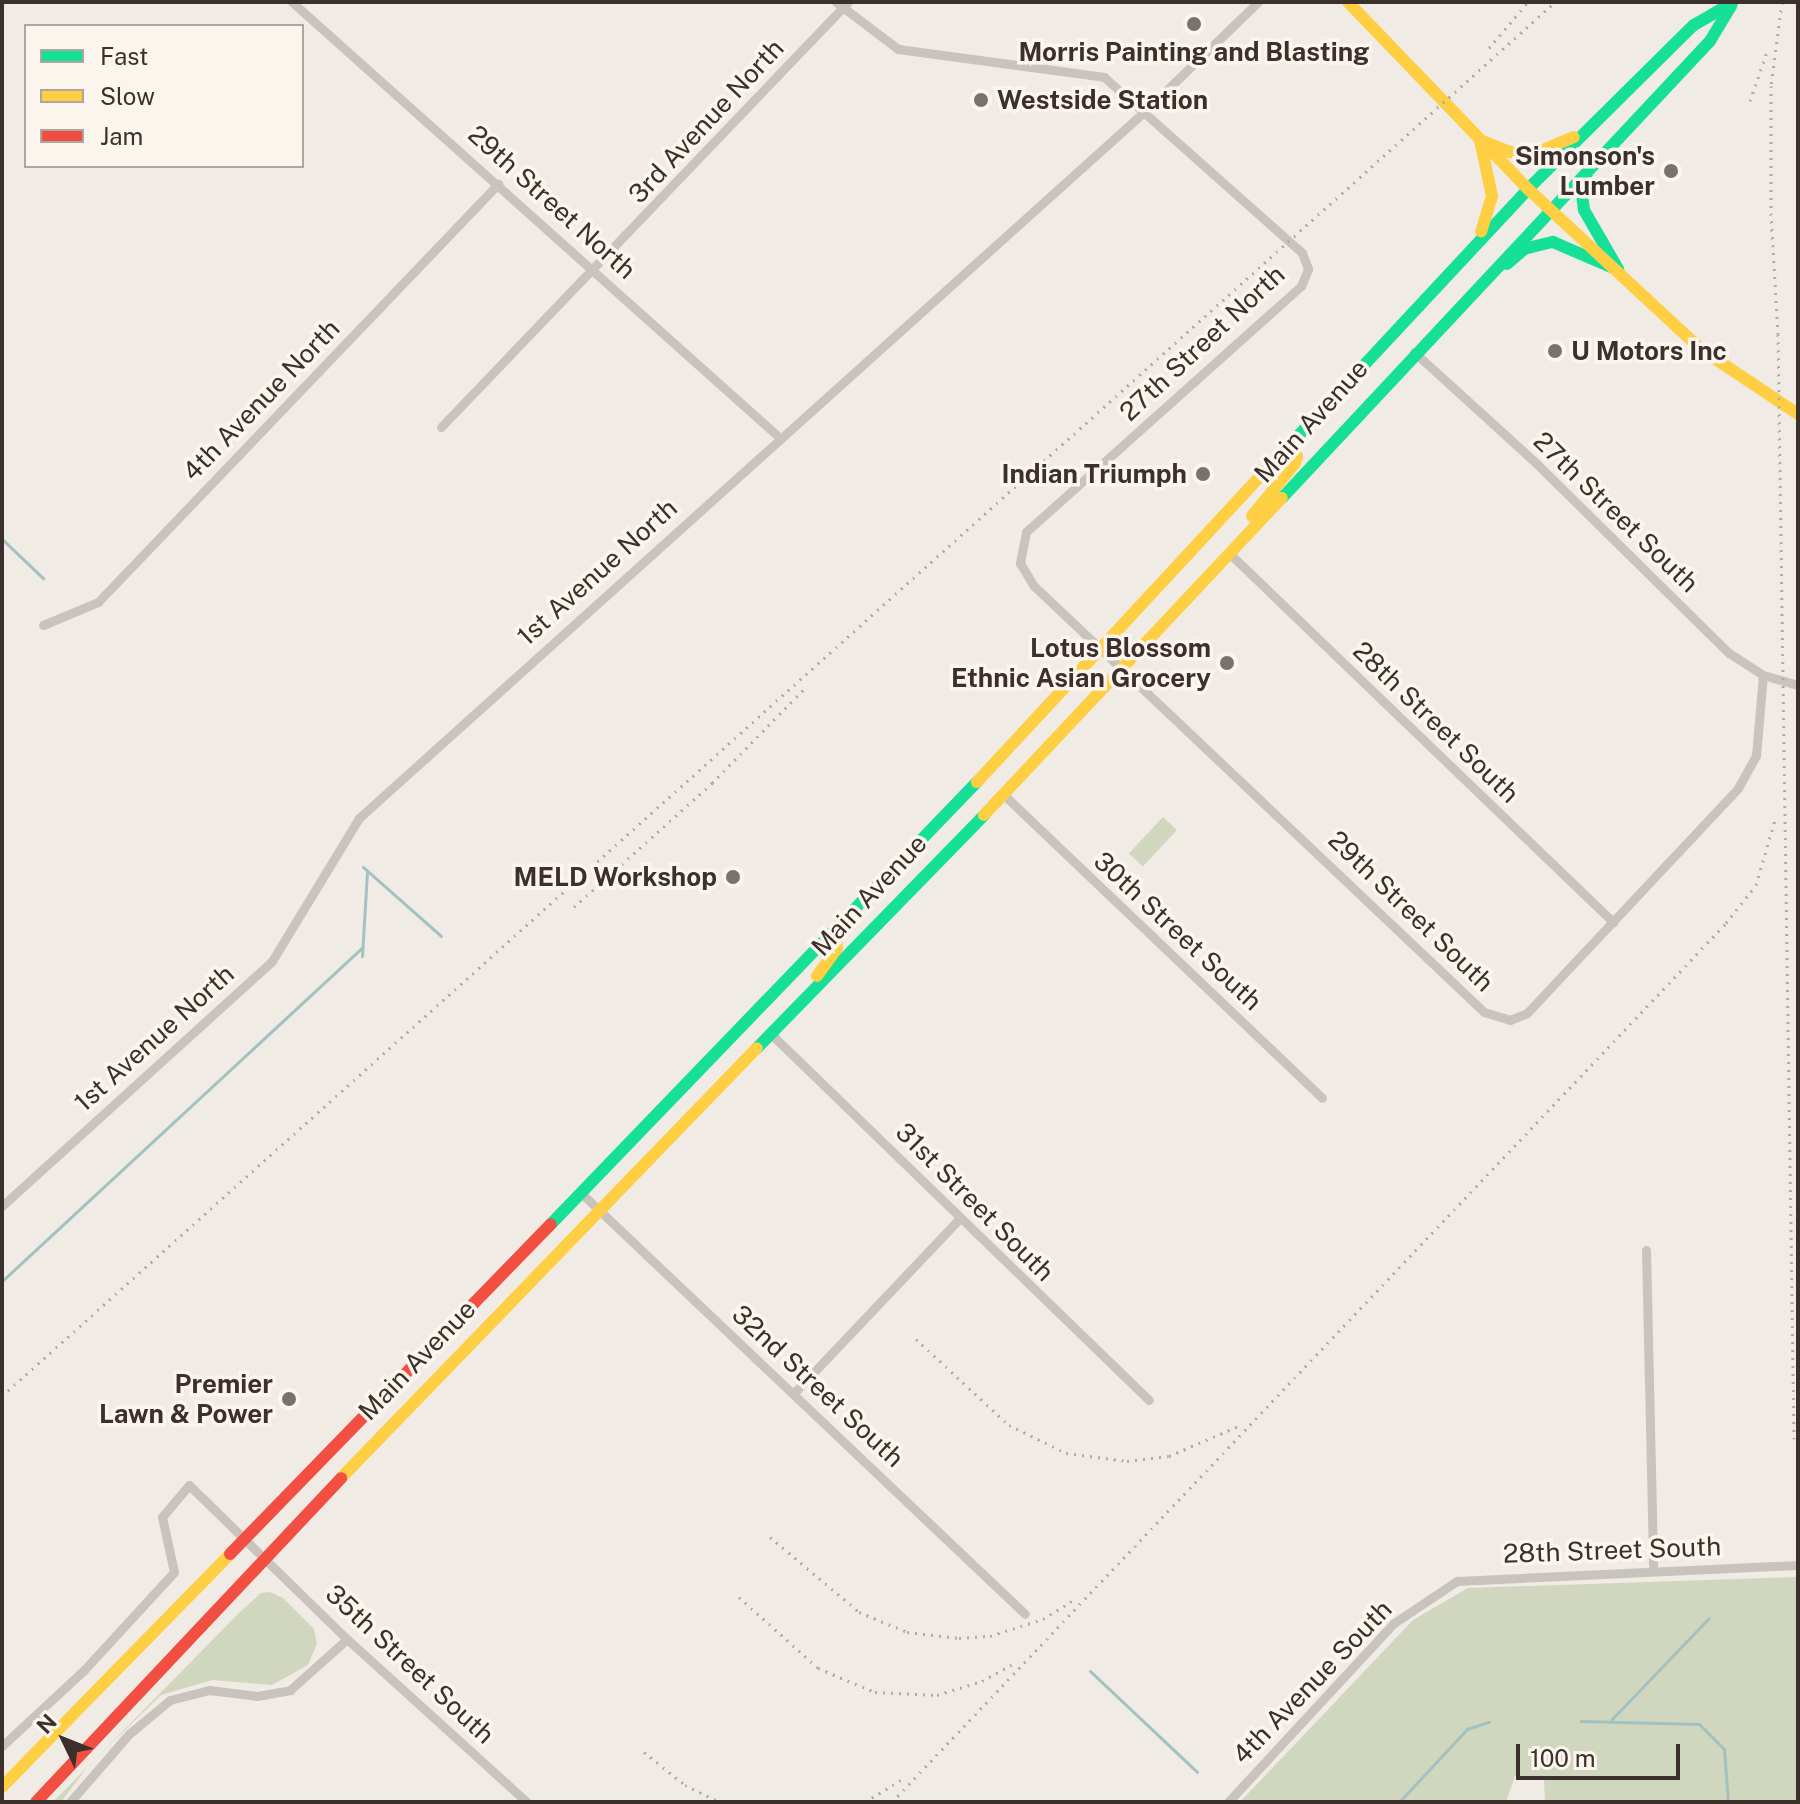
<!DOCTYPE html>
<html>
<head>
<meta charset="utf-8">
<style>
	body { margin:0 }
	#map { position:relative; width:1800px; height:1804px; overflow:hidden; background:#f0ebe5; font-family:"Public Sans",sans-serif }
	div>[style] { position:absolute }
	[style*='--x'] { left:calc(var(--x)*1px); top:calc(var(--y)*1px); width:calc(var(--w)*1px); rotate:calc(var(--a)*1deg) }
	.green>* { inset:0; background:#d1d6bf; transform-origin:0 0 }
	.stream>* { height:3px; margin:-1.5px; padding:0 1.5px; transform-origin:1.5px; border-radius:1.5px; background:#a1c2c1 }
	.street>* { height:9px; margin:-4.5px; padding:0 4.5px; transform-origin:4.5px; border-radius:4.5px; background:#c9c3be }
	.fast>* { height:12px; margin:-6px; padding:0 6px; transform-origin:6px; border-radius:6px; background:#16e098 }
	.slow>* { height:12px; margin:-6px; padding:0 6px; transform-origin:6px; border-radius:6px; background:#ffcf43 }
	.jam>* { height:12px; margin:-6px; padding:0 6px; transform-origin:6px; border-radius:6px; background:#f24e42 }
	.rail>* { height:3px; margin-top:-1.5px; transform-origin:0; background:repeating-linear-gradient(90deg,#b1aca8 0 2px,transparent 0 8px) }
	.dots>* { width:22px; height:22px; translate:-50% -50%; box-sizing:border-box; border:4px solid #fbf5ee; border-radius:50% }
	span { translate:-50% -50%; white-space:nowrap; text-align:center; line-height:1.15; -webkit-text-stroke:7px #fbf5ee; paint-order:stroke }
	.poi-label { font-size:26px; color:#3b302b; font-weight:700 }
	.left { translate:0 -50%; text-align:left }
	.right { translate:-100% -50%; text-align:right }
	.street-label { font-size:26px; color:#3b302b }
	.frame { position:absolute; inset:0; border:4px solid #3b302b; pointer-events:none }
	.legend { position:absolute; left:24px; top:24px; width:280px; height:144px; box-sizing:border-box; background:#fbf5ee; border:2px solid #aea6a0; margin:0; padding:10px 14px; list-style:none; font-size:24px; color:#3b302b }
	.legend li { display:flex; align-items:center; gap:16px; height:40px }
	.legend b { width:40px; border:2px solid #aea6a0 }
	.north { position:absolute; left:24px; top:1700px; width:80px; height:80px; -webkit-text-stroke:6px #fbf5ee; paint-order:stroke; rotate:313deg; font-size:22px; font-weight:700; line-height:32px; text-align:center; color:#3b302b }
	.north::after { content:''; display:block; margin:auto; width:28px; height:36px; background:#3b302b; clip-path:polygon(50% 0,100% 100%,50% 72%,0 100%) }
	.scale { position:absolute; left:1516px; top:1744px; width:164px; height:36px; box-sizing:border-box; border:4px solid #3b302b; border-top:0; padding-left:10px; font-size:24px; line-height:28px; white-space:nowrap; color:#3b302b; -webkit-text-stroke:6px #fbf5ee; paint-order:stroke }
</style>
</head>
<body>
<div id="map">
	<div class="green">
		<div style="left:1163px;top:817px;width:19px;height:50px;rotate:43deg"></div>
		<div style="clip-path:polygon(1798px 1577px,1798px 1802px,1545px 1802px,1544px 1780px,1515px 1776px,1506px 1802px,1240px 1802px,1413px 1620px,1468px 1588px)"></div>
		<div style="clip-path:polygon(270px 1592px,283px 1598px,314px 1629px,317px 1644px,308px 1665px,272px 1685px,212px 1680px,161px 1695px,89px 1765px,61px 1802px,53px 1802px,240px 1612px,261px 1593px)"></div>
	</div>
	<div class="stream">
		<div style="--x:2;--y:539;--w:57;--a:43.6"></div>
		<div style="--x:363;--y:867;--w:104;--a:41.5"></div>
		<div style="--x:362;--y:956;--w:85;--a:-86.6"></div>
		<div style="--x:2;--y:1281;--w:490;--a:-42.8"></div>
		<div style="--x:1090;--y:1671;--w:147;--a:43.3"></div>
		<div style="--x:1612;--y:1719;--w:140;--a:-46.2"></div>
		<div style="--x:1581;--y:1721;--w:118;--a:1.5"></div>
		<div style="--x:1699;--y:1724;--w:35;--a:45"></div>
		<div style="--x:1724;--y:1749;--w:53;--a:85.7"></div>
		<div style="--x:1399;--y:1802;--w:100;--a:-47"></div>
		<div style="--x:1467;--y:1729;--w:23;--a:-18"></div>
	</div>
	<div class="street">
		<div style="--x:292;--y:2;--w:654;--a:41.78"></div>
		<div style="--x:836;--y:2;--w:78;--a:37.2"></div>
		<div style="--x:898;--y:49;--w:208;--a:7.7"></div>
		<div style="--x:1104;--y:77;--w:265;--a:41.6"></div>
		<div style="--x:1302;--y:253;--w:17;--a:69"></div>
		<div style="--x:1308;--y:269;--w:18;--a:112"></div>
		<div style="--x:1301;--y:286;--w:369;--a:138.2"></div>
		<div style="--x:1026;--y:532;--w:32;--a:101"></div>
		<div style="--x:1020;--y:563;--w:26;--a:59"></div>
		<div style="--x:1033;--y:585;--w:621;--a:43.43"></div>
		<div style="--x:1484;--y:1012;--w:27;--a:17"></div>
		<div style="--x:1510;--y:1020;--w:18;--a:-22"></div>
		<div style="--x:1527;--y:1013;--w:308;--a:-46.8"></div>
		<div style="--x:1738;--y:788;--w:37;--a:-61"></div>
		<div style="--x:1756;--y:756;--w:81;--a:-85.1"></div>
		<div style="--x:1414;--y:352;--w:165;--a:42.3"></div>
		<div style="--x:1536;--y:463;--w:271;--a:44.6"></div>
		<div style="--x:1729;--y:653;--w:40;--a:32.9"></div>
		<div style="--x:1763;--y:675;--w:36;--a:16"></div>
		<div style="--x:441;--y:427;--w:588;--a:-46.24"></div>
		<div style="--x:1229;--y:553;--w:533;--a:43.86"></div>
		<div style="--x:43;--y:625;--w:60;--a:-22.7"></div>
		<div style="--x:98;--y:602;--w:579;--a:-46.26"></div>
		<div style="--x:1004;--y:795;--w:439;--a:43.6"></div>
		<div style="--x:771;--y:1034;--w:526;--a:44.08"></div>
		<div style="--x:580;--y:1192;--w:613;--a:43.48"></div>
		<div style="--x:2;--y:1206;--w:365;--a:-42.2"></div>
		<div style="--x:272;--y:961;--w:167;--a:-58.7"></div>
		<div style="--x:359;--y:818;--w:1056;--a:-41.97"></div>
		<div style="--x:1144;--y:112;--w:158;--a:-44"></div>
		<div style="--x:1646;--y:1250;--w:320;--a:88.7"></div>
		<div style="--x:794;--y:1393;--w:241;--a:-46.5"></div>
		<div style="--x:2;--y:1746;--w:112;--a:-42.8"></div>
		<div style="--x:84;--y:1670;--w:133;--a:-47.4"></div>
		<div style="--x:174;--y:1572;--w:56;--a:-102.3"></div>
		<div style="--x:162;--y:1517;--w:42;--a:-49.8"></div>
		<div style="--x:189;--y:1485;--w:221;--a:44.3"></div>
		<div style="--x:347;--y:1639;--w:243;--a:42.2"></div>
		<div style="--x:70;--y:1802;--w:90;--a:-49.1"></div>
		<div style="--x:129;--y:1734;--w:53;--a:-39.7"></div>
		<div style="--x:170;--y:1700;--w:40;--a:-14.4"></div>
		<div style="--x:209;--y:1690;--w:48;--a:7.1"></div>
		<div style="--x:257;--y:1696;--w:34;--a:-10"></div>
		<div style="--x:290;--y:1690;--w:76;--a:-41.8"></div>
		<div style="--x:1228;--y:1802;--w:244;--a:-47.2"></div>
		<div style="--x:1394;--y:1623;--w:76;--a:-33.7"></div>
		<div style="--x:1457;--y:1581;--w:341;--a:-2.7"></div>
	</div>
	<div class="fast">
		<div style="--x:1587;--y:173;--w:16;--a:112"></div>
		<div style="--x:1581;--y:188;--w:22;--a:82"></div>
		<div style="--x:1584;--y:210;--w:68;--a:60"></div>
		<div style="--x:1507;--y:264;--w:23;--a:-41"></div>
		<div style="--x:1524;--y:249;--w:30;--a:-14"></div>
		<div style="--x:1553;--y:242;--w:71;--a:23.3"></div>
		<div style="--x:1269;--y:467;--w:380;--a:-47"></div>
		<div style="--x:1528;--y:189;--w:233;--a:-44.7"></div>
		<div style="--x:1694;--y:25;--w:44;--a:-30.1"></div>
		<div style="--x:1282;--y:498;--w:626;--a:-46.88"></div>
		<div style="--x:1710;--y:41;--w:41;--a:-59"></div>
		<div style="--x:757;--y:1048;--w:325;--a:-45.7"></div>
		<div style="--x:551;--y:1224;--w:614;--a:-46.06"></div>
	</div>
	<div class="slow">
		<div style="--x:1348;--y:2;--w:260;--a:46.1"></div>
		<div style="--x:1528;--y:189;--w:237;--a:42.8"></div>
		<div style="--x:1702;--y:350;--w:115;--a:33.7"></div>
		<div style="--x:1480;--y:140;--w:57;--a:77.9"></div>
		<div style="--x:1492;--y:196;--w:37;--a:107"></div>
		<div style="--x:1480;--y:140;--w:31;--a:22"></div>
		<div style="--x:1509;--y:152;--w:24;--a:5"></div>
		<div style="--x:1533;--y:154;--w:44;--a:-22.5"></div>
		<div style="--x:1252;--y:516;--w:68;--a:-50.9"></div>
		<div style="--x:1295;--y:463;--w:7;--a:-74"></div>
		<div style="--x:1297;--y:456;--w:14;--a:-129"></div>
		<div style="--x:977;--y:782;--w:430;--a:-47.2"></div>
		<div style="--x:984;--y:815;--w:435;--a:-46.8"></div>
		<div style="--x:817;--y:976;--w:34;--a:-54"></div>
		<div style="--x:837;--y:948;--w:17;--a:-93"></div>
		<div style="--x:341;--y:1478;--w:598;--a:-45.95"></div>
		<div style="--x:2;--y:1787;--w:326;--a:-45.6"></div>
	</div>
	<div class="jam">
		<div style="--x:230;--y:1554;--w:460;--a:-45.8"></div>
		<div style="--x:36;--y:1802;--w:445;--a:-46.7"></div>
	</div>
	<div class="rail">
		<div style="--x:1782;--y:2;--w:85;--a:97.5"></div>
		<div style="--x:1771;--y:86;--w:127;--a:90"></div>
		<div style="--x:1771;--y:213;--w:121;--a:86.7"></div>
		<div style="--x:1778;--y:334;--w:1105;--a:89.17"></div>
		<div style="--x:1489;--y:48;--w:60;--a:-49.7"></div>
		<div style="--x:1750;--y:101;--w:52;--a:-70.9"></div>
		<div style="--x:574;--y:907;--w:186;--a:-41.9"></div>
		<div style="--x:712;--y:783;--w:132;--a:-45.6"></div>
		<div style="--x:916;--y:1339;--w:127;--a:42.8"></div>
		<div style="--x:1009;--y:1425;--w:64;--a:26.2"></div>
		<div style="--x:1066;--y:1453;--w:62;--a:7.5"></div>
		<div style="--x:1127;--y:1461;--w:42;--a:-6.8"></div>
		<div style="--x:1169;--y:1456;--w:78;--a:-23.3"></div>
		<div style="--x:2;--y:1396;--w:2087;--a:-41.91"></div>
		<div style="--x:770;--y:1537;--w:116;--a:40.1"></div>
		<div style="--x:859;--y:1612;--w:52;--a:22.6"></div>
		<div style="--x:907;--y:1632;--w:52;--a:6.6"></div>
		<div style="--x:959;--y:1638;--w:31;--a:-4"></div>
		<div style="--x:990;--y:1636;--w:56;--a:-17.8"></div>
		<div style="--x:1043;--y:1619;--w:36;--a:-32"></div>
		<div style="--x:739;--y:1597;--w:106;--a:41.9"></div>
		<div style="--x:818;--y:1668;--w:62;--a:22.8"></div>
		<div style="--x:875;--y:1692;--w:62;--a:2.8"></div>
		<div style="--x:937;--y:1695;--w:47;--a:-17.3"></div>
		<div style="--x:982;--y:1681;--w:38;--a:-29"></div>
		<div style="--x:644;--y:1752;--w:53;--a:38.8"></div>
		<div style="--x:685;--y:1785;--w:39;--a:26"></div>
		<div style="--x:865;--y:1802;--w:48;--a:-31.4"></div>
		<div style="--x:892;--y:1802;--w:1212;--a:-46.5"></div>
		<div style="--x:1726;--y:923;--w:48;--a:-51.7"></div>
		<div style="--x:1756;--y:885;--w:72;--a:-73.8"></div>
	</div>
	<div class="dots">
		<div style="left:1194px;top:24px;background:#7a716c"></div>
		<div style="left:981px;top:100px;background:#7a716c"></div>
		<div style="left:1671px;top:171px;background:#7a716c"></div>
		<div style="left:1555px;top:351px;background:#7a716c"></div>
		<div style="left:1203px;top:474px;background:#7a716c"></div>
		<div style="left:1227px;top:663px;background:#7a716c"></div>
		<div style="left:733px;top:877px;background:#7a716c"></div>
		<div style="left:289px;top:1399px;background:#7a716c"></div>
	</div>
	<div class="poi-label">
		<span style="left:1194px;top:52px">Morris Painting and Blasting</span>
		<span class="left" style="left:997px;top:100px">Westside Station</span>
		<span class="right" style="left:1655px;top:171px">Simonson's<br>Lumber</span>
		<span class="left" style="left:1571px;top:351px">U Motors Inc</span>
		<span class="right" style="left:1187px;top:474px">Indian Triumph</span>
		<span class="right" style="left:1211px;top:663px">Lotus Blossom<br>Ethnic Asian Grocery</span>
		<span class="right" style="left:717px;top:877px">MELD Workshop</span>
		<span class="right" style="left:273px;top:1399px">Premier<br>Lawn &amp; Power</span>
	</div>
	<div class="street-label">
		<span style="left:706px;top:121px;rotate:-47deg">3rd Avenue North</span>
		<span style="left:552px;top:202px;rotate:42deg">29th Street North</span>
		<span style="left:1202px;top:343px;rotate:-43deg">27th Street North</span>
		<span style="left:261px;top:400px;rotate:-46deg">4th Avenue North</span>
		<span style="left:1311px;top:421px;rotate:-48deg">Main Avenue</span>
		<span style="left:1616px;top:512px;rotate:44deg">27th Street South</span>
		<span style="left:597px;top:572px;rotate:-42deg">1st Avenue North</span>
		<span style="left:1436px;top:722px;rotate:44deg">28th Street South</span>
		<span style="left:869px;top:895px;rotate:-47deg">Main Avenue</span>
		<span style="left:1411px;top:911px;rotate:44deg">29th Street South</span>
		<span style="left:1178px;top:931px;rotate:43deg">30th Street South</span>
		<span style="left:154px;top:1038px;rotate:-42deg">1st Avenue North</span>
		<span style="left:975px;top:1202px;rotate:45deg">31st Street South</span>
		<span style="left:417px;top:1360px;rotate:-46deg">Main Avenue</span>
		<span style="left:818px;top:1386px;rotate:43deg">32nd Street South</span>
		<span style="left:1612px;top:1550px;rotate:-2deg">28th Street South</span>
		<span style="left:410px;top:1664px;rotate:43deg">35th Street South</span>
		<span style="left:1312px;top:1682px;rotate:-46deg">4th Avenue South</span>
	</div>
	<div class="frame"></div>
	<ul class="legend">
	<li><b style="height:10px;background:#16e098"></b>Fast</li>
	<li><b style="height:10px;background:#ffcf43"></b>Slow</li>
	<li><b style="height:10px;background:#f24e42"></b>Jam</li>
	</ul>
	<div class="north">N</div>
	<div class="scale">100 m</div>
</div>
</body>
</html>
